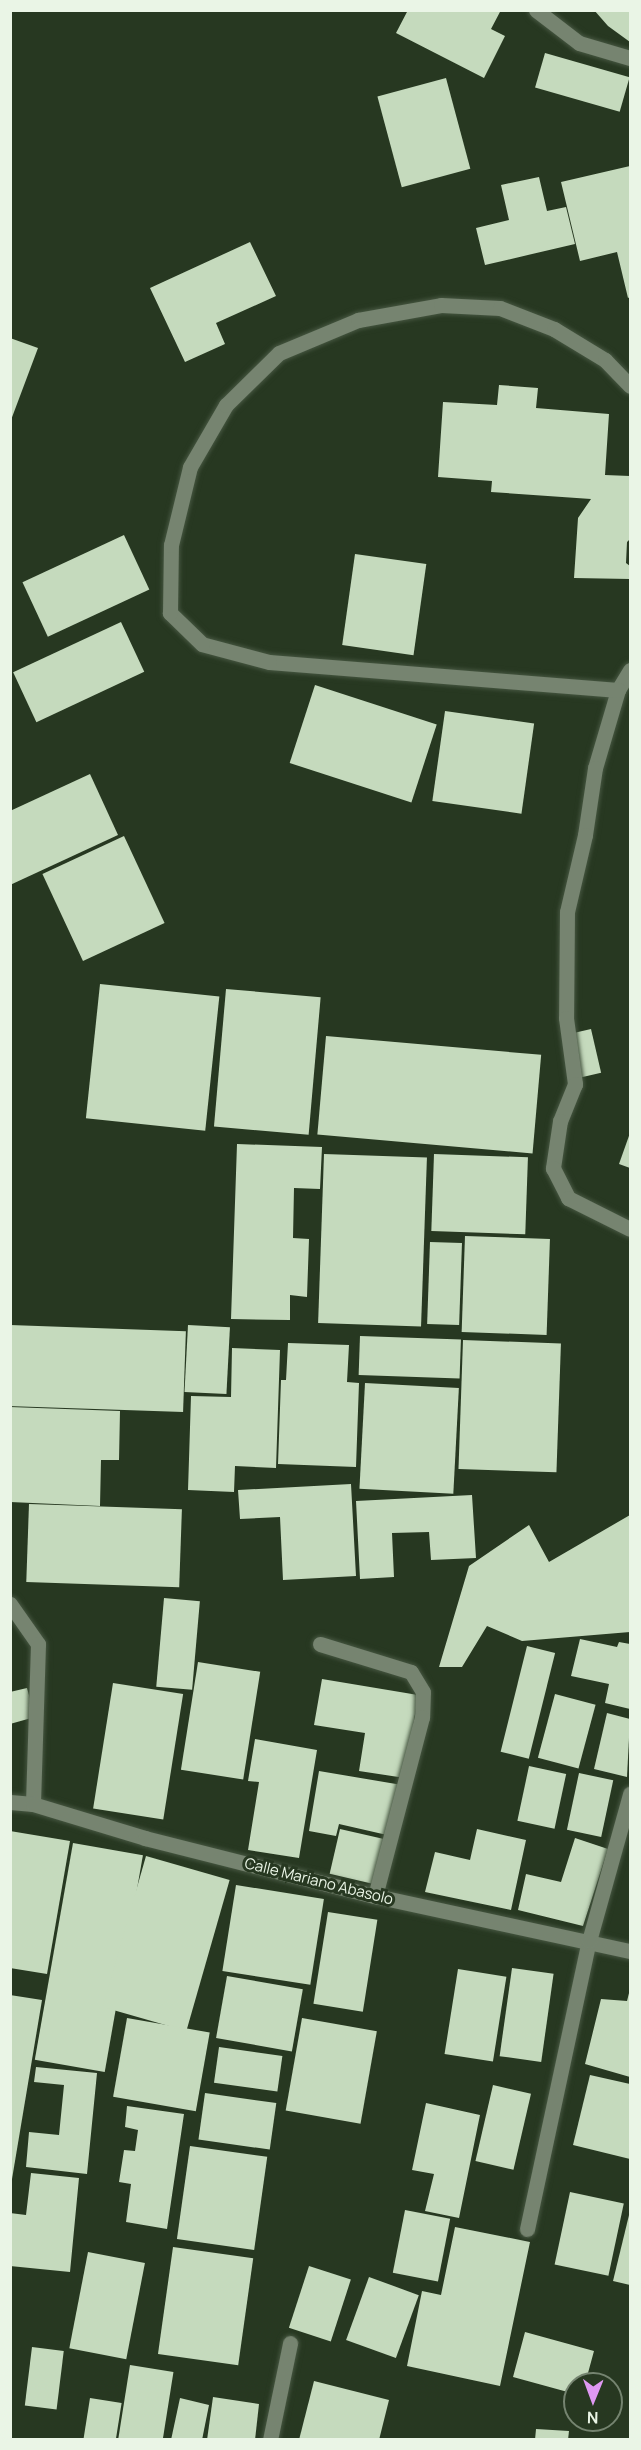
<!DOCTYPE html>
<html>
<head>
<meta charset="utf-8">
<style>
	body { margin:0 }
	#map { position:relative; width:641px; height:2450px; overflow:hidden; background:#273821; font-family:Manrope,sans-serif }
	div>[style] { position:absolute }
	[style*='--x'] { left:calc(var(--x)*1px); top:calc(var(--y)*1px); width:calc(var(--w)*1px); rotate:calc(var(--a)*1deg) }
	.building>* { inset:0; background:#c5dabd; transform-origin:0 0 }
	.roads { filter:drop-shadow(0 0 2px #465641) drop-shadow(0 0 2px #465641) }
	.minor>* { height:15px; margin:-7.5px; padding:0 7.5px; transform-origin:7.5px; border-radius:7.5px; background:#768470 }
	span { translate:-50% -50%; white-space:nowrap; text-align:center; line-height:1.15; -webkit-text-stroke:6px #273821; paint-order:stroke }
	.street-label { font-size:15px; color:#eaf5e6 }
	.frame { position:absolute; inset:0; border:12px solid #eaf5e6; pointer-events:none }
	.north { position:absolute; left:563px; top:2372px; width:60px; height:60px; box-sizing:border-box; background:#273821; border:2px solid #758470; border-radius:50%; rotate:181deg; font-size:16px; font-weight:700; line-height:24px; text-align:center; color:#eaf5e6 }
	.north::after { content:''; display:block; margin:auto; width:21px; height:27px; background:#de98f2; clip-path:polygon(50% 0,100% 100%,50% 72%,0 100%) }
</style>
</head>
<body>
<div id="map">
	<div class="building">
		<div style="clip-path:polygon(408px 10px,501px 10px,491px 29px,505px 36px,484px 78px,396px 33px)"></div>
		<div style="clip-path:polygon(594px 10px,630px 10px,630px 42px,608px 26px)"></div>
		<div style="left:545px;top:53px;width:88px;height:36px;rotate:16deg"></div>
		<div style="left:446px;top:78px;width:94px;height:71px;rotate:75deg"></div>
		<div style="clip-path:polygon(630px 166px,630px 297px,628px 298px,617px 252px,580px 261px,561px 182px)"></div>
		<div style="clip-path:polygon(539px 177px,547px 211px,566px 207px,575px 244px,485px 265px,476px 228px,509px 220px,501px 185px)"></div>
		<div style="clip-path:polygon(250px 242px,276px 296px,216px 323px,225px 344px,185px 362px,150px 288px)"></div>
		<div style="clip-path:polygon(10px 338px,38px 348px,11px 420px,10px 420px)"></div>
		<div style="clip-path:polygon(499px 385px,538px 388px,536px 408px,609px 414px,605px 475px,630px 476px,630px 539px,627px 542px,626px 563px,630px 566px,630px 579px,574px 578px,578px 518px,591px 499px,491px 492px,492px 481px,438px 477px,443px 402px,497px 405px)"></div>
		<div style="left:124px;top:535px;width:60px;height:112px;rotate:65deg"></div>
		<div style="left:355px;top:554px;width:72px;height:92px;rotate:8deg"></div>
		<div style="left:121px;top:622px;width:55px;height:119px;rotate:65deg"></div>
		<div style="left:315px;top:685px;width:128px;height:82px;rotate:18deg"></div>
		<div style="left:445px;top:711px;width:90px;height:91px;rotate:8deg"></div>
		<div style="clip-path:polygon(90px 774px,118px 835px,10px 885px,10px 811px)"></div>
		<div style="left:124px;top:836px;width:96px;height:90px;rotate:65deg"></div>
		<div style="left:100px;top:984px;width:120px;height:135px;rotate:6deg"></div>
		<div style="left:226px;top:989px;width:95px;height:138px;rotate:5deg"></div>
		<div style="left:591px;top:1029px;width:45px;height:20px;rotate:77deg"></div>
		<div style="left:326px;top:1036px;width:216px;height:99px;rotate:5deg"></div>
		<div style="clip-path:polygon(630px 1133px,630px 1168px,619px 1164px)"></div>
		<div style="clip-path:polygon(237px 1144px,322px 1147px,320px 1189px,294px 1188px,293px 1238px,309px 1239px,307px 1297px,290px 1295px,290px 1320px,231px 1319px)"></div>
		<div style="left:324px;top:1154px;width:103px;height:169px;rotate:2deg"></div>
		<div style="left:434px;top:1154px;width:94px;height:77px;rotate:2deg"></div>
		<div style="left:465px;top:1236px;width:85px;height:96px;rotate:2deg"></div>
		<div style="left:430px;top:1242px;width:32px;height:82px;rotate:2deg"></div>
		<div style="left:10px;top:1325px;width:176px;height:81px;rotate:2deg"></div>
		<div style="left:188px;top:1325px;width:42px;height:67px;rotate:3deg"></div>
		<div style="left:360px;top:1336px;width:101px;height:39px;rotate:2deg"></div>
		<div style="left:463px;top:1340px;width:98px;height:129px;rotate:2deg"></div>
		<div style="clip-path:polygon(288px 1343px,349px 1345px,347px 1382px,359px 1383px,356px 1467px,278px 1464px,281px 1380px,286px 1380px)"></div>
		<div style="clip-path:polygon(232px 1348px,280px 1350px,276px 1468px,235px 1466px,234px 1492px,188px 1490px,191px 1396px,231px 1397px)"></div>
		<div style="left:365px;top:1383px;width:94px;height:106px;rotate:3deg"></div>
		<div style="clip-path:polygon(10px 1407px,120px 1411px,119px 1460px,101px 1460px,100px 1506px,10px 1502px)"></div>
		<div style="clip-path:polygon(351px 1484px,356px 1576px,283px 1580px,280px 1517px,240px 1519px,238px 1490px)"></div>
		<div style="clip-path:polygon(472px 1495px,476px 1558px,431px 1560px,429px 1532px,392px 1533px,394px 1577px,360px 1579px,356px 1501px)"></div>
		<div style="left:29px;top:1504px;width:153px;height:78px;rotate:2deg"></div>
		<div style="clip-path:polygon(630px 1515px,630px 1632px,522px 1641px,487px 1626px,462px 1667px,439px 1667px,469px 1566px,529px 1525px,549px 1562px)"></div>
		<div style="left:164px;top:1598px;width:36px;height:89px;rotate:5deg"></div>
		<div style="clip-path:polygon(580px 1639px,617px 1647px,619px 1642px,630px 1644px,630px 1709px,605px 1703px,609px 1684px,571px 1676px)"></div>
		<div style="left:527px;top:1646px;width:29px;height:109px;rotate:14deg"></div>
		<div style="left:198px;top:1662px;width:63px;height:109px;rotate:9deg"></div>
		<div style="clip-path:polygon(322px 1679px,418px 1695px,405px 1778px,359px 1771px,365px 1733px,314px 1725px)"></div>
		<div style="left:113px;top:1683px;width:71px;height:127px;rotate:9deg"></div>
		<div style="clip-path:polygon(27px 1688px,35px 1717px,10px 1724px,10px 1692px)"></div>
		<div style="left:555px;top:1694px;width:42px;height:66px;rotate:15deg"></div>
		<div style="clip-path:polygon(607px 1713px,630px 1719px,627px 1777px,594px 1769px)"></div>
		<div style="clip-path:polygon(255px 1739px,317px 1750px,299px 1858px,248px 1850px,259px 1782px,248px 1781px)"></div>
		<div style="left:529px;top:1766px;width:38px;height:56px;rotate:12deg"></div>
		<div style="clip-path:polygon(319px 1771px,402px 1785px,387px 1835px,339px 1824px,336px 1836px,309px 1831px)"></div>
		<div style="left:579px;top:1773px;width:35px;height:58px;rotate:12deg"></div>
		<div style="left:340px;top:1829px;width:45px;height:46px;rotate:13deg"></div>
		<div style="clip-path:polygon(477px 1829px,526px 1840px,511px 1910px,425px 1892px,435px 1852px,470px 1860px)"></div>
		<div style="clip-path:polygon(10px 1831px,70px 1841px,47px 1974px,10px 1968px)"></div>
		<div style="clip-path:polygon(575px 1838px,608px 1849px,583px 1926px,518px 1910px,526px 1874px,561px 1882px)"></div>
		<div style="left:73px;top:1843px;width:71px;height:220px;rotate:10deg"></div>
		<div style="left:146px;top:1856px;width:87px;height:157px;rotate:16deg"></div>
		<div style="left:236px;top:1885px;width:89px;height:87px;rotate:9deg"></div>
		<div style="left:328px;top:1912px;width:50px;height:93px;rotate:9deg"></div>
		<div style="left:512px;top:1968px;width:42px;height:89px;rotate:8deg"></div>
		<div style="left:458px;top:1969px;width:49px;height:86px;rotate:9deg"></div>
		<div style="left:227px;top:1976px;width:77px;height:63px;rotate:10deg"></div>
		<div style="clip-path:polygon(630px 1989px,630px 2077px,585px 2064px,601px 1999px,627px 2001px)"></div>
		<div style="clip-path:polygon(10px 1995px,42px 2000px,12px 2179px,10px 2179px)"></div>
		<div style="left:127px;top:2018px;width:84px;height:80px;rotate:10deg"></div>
		<div style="left:302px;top:2018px;width:76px;height:94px;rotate:10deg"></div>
		<div style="left:219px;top:2047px;width:64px;height:36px;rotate:8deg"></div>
		<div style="clip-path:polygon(36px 2067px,97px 2073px,87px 2174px,26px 2167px,29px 2132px,59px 2135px,64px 2085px,34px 2082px)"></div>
		<div style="clip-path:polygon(590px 2075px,630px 2084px,630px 2159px,573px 2145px)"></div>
		<div style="left:493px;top:2085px;width:39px;height:78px;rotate:13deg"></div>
		<div style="left:205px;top:2093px;width:72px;height:47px;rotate:8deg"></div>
		<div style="clip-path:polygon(426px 2103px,480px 2115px,459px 2218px,425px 2211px,434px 2174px,412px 2170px)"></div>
		<div style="clip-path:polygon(127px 2106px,184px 2114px,167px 2229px,126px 2222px,131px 2184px,119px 2182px,124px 2150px,135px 2151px,138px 2130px,125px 2127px)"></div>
		<div style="left:190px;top:2146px;width:78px;height:94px;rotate:8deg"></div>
		<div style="clip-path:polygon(31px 2173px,79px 2178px,70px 2272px,10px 2266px,10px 2213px,26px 2215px)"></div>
		<div style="left:570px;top:2192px;width:55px;height:74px;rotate:12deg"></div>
		<div style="left:405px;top:2210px;width:46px;height:64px;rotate:11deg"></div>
		<div style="clip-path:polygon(630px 2211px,630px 2285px,613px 2281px)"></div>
		<div style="clip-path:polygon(455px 2227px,530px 2242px,500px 2386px,407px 2366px,422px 2291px,441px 2295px)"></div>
		<div style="left:173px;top:2247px;width:81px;height:108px;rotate:8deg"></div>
		<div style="left:88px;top:2252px;width:58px;height:98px;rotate:11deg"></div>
		<div style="left:309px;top:2266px;width:44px;height:65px;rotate:18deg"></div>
		<div style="left:369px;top:2277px;width:53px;height:67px;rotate:20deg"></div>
		<div style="clip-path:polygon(525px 2332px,594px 2351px,585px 2384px,575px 2384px,575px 2394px,513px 2377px)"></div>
		<div style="left:32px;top:2347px;width:32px;height:59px;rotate:7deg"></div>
		<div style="left:130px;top:2365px;width:44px;height:76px;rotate:9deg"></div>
		<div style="clip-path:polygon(314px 2381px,389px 2400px,379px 2440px,299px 2440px)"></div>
		<div style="clip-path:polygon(213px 2397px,259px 2404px,255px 2440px,207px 2440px)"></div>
		<div style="left:90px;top:2398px;width:32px;height:43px;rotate:9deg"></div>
		<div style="clip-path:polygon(180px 2398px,209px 2405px,202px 2440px,171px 2440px)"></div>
		<div style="clip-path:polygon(536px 2429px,569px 2431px,568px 2440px,535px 2440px)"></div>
	</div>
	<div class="roads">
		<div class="minor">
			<div style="--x:536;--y:10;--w:54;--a:37.5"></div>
			<div style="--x:579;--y:43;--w:53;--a:16.4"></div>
			<div style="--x:630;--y:670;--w:23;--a:121"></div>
			<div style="--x:618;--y:690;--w:81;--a:106.4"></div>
			<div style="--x:595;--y:768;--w:68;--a:98.5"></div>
			<div style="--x:585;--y:835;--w:79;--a:103.2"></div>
			<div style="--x:567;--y:912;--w:106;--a:90.5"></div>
			<div style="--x:566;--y:1018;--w:67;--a:82.2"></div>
			<div style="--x:575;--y:1084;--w:40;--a:112"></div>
			<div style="--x:560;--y:1121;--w:48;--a:98.5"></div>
			<div style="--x:553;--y:1168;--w:34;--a:63"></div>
			<div style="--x:568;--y:1198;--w:69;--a:26.6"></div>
			<div style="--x:618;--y:690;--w:350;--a:-175.4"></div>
			<div style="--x:269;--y:662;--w:69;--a:-165"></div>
			<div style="--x:202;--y:644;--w:45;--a:-135.9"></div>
			<div style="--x:170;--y:613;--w:68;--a:-89.2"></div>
			<div style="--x:171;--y:545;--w:80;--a:-76.3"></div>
			<div style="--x:190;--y:467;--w:72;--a:-59.9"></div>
			<div style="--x:226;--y:405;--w:74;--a:-44.5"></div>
			<div style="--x:279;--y:353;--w:86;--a:-22.7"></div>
			<div style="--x:358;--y:320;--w:84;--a:-10.2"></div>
			<div style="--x:441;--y:305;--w:59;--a:2.9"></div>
			<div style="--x:500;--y:308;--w:58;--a:21.3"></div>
			<div style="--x:554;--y:329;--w:60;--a:31.3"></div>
			<div style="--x:605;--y:360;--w:36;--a:46"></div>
			<div style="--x:10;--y:1604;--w:49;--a:55"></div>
			<div style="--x:38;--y:1644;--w:160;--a:91.8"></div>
			<div style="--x:320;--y:1644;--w:95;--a:17.1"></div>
			<div style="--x:411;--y:1672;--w:23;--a:59"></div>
			<div style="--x:423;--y:1692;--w:25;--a:92"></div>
			<div style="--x:422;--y:1717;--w:185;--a:104.7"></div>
			<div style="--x:10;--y:1802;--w:23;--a:5"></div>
			<div style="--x:33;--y:1804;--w:117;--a:16.9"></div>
			<div style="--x:145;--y:1838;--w:237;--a:14.2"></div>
			<div style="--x:375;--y:1896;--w:261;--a:12.2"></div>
			<div style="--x:527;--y:2229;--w:295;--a:-77.9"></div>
			<div style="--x:589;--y:1941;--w:153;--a:-74.4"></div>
			<div style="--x:270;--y:2440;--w:99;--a:-78.3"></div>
		</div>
	</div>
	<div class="street-label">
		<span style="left:319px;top:1881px;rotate:14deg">Calle Mariano Abasolo</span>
	</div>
	<div class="frame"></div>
	<div class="north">N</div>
</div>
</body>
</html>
